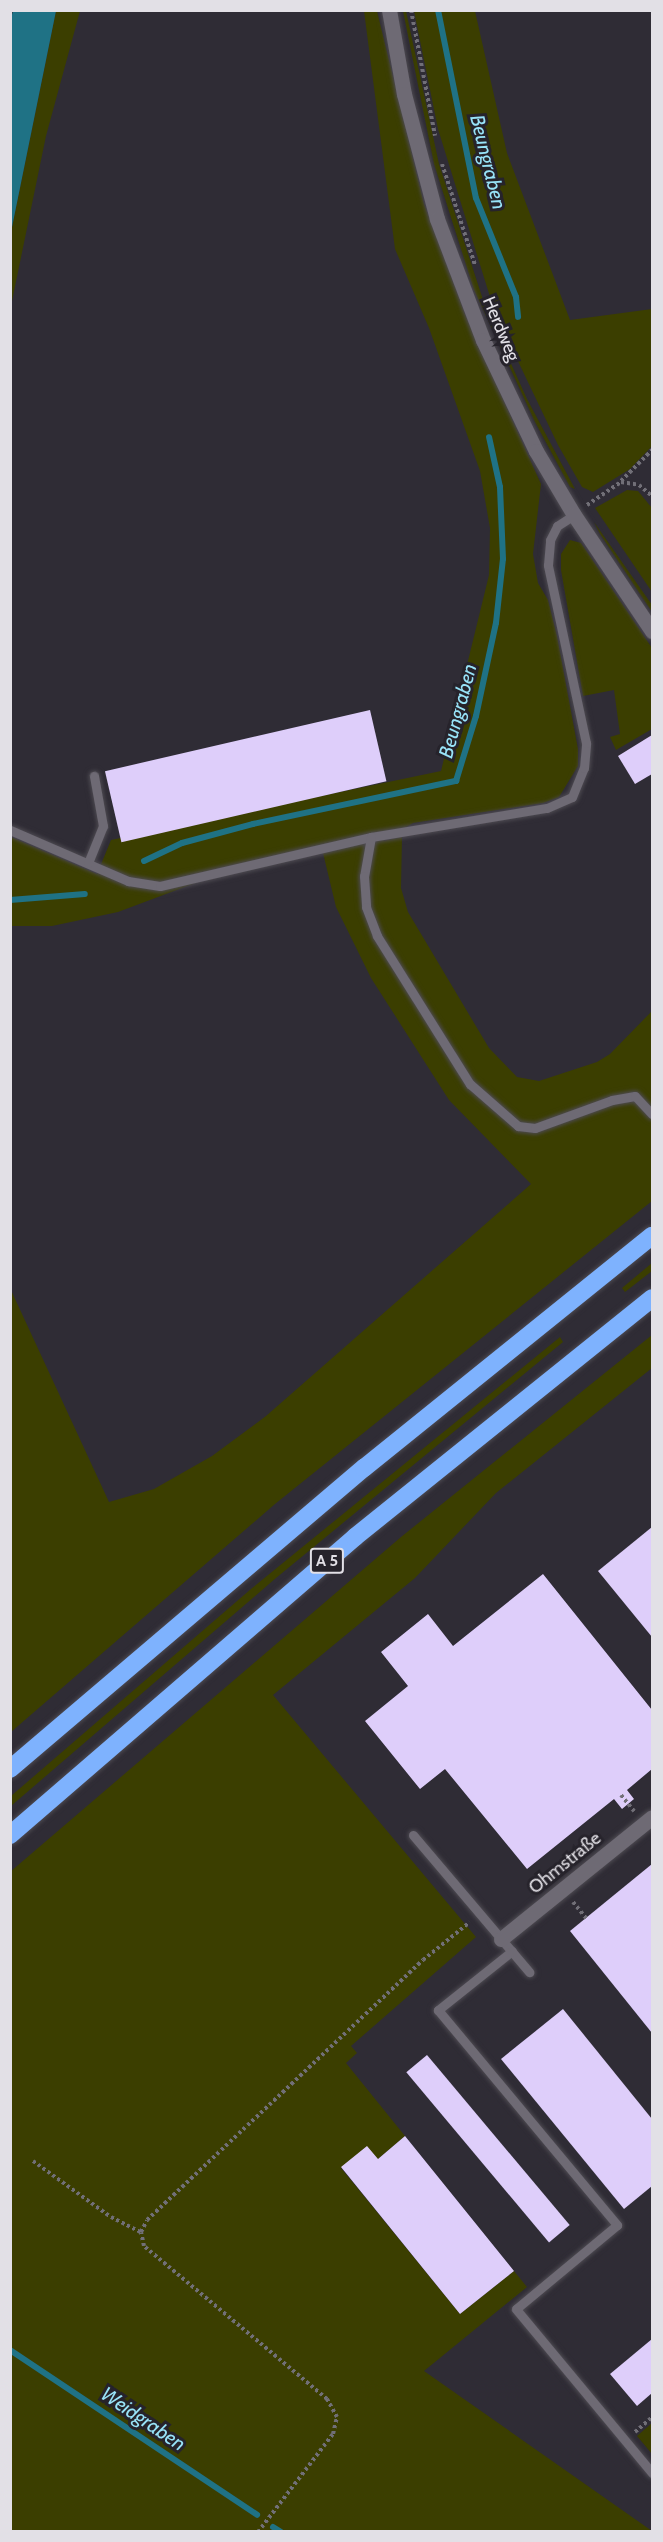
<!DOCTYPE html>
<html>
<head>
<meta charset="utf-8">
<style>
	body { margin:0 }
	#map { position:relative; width:663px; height:2542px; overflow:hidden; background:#2f2c35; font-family:Cabin,sans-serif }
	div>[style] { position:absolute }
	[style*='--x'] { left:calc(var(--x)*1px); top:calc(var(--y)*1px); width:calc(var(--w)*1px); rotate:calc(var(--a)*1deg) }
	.green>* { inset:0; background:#3b3e00 }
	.water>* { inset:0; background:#1f7285 }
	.stream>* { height:6px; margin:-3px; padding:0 3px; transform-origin:3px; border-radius:3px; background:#1f7285 }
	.building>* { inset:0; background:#decefa; transform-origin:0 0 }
	.path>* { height:4px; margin-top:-2px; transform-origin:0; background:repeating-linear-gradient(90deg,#716f77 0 3px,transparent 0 6px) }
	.roads { filter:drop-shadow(0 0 2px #4d4a51) drop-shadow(0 0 2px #4d4a51) }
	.service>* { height:9px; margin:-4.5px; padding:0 4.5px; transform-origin:4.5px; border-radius:4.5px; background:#6e6a74 }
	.minor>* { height:15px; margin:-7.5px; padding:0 7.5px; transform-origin:7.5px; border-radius:7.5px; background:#6e6a74 }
	.secondary>* { height:15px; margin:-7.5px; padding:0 7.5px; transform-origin:7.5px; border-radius:7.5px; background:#6e6a74 }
	.motorway>* { height:18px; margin:-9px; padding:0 9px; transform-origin:9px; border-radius:9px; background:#7eb2fe }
	span { translate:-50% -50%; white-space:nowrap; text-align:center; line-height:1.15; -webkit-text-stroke:6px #26232b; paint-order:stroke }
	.shield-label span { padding:2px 4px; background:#26232b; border:2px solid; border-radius:4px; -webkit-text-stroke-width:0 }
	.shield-label { font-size:16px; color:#e2e0e6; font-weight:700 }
	.street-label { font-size:18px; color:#e2e0e6 }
	.water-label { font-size:20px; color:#98e3f8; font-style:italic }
	.frame { position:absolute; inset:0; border:12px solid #e2e0e6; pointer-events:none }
</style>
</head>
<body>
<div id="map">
	<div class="green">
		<div style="clip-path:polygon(56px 11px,80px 11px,46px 136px,11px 306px,11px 232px)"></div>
		<div style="clip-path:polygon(364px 11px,377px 11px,424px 204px,466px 317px,541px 484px,533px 554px,538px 583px,548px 600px,557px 636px,578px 749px,578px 766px,559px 797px,543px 803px,413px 823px,383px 841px,402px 837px,401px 888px,408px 912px,489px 1048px,517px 1077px,539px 1081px,597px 1062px,610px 1054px,652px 1011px,652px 1201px,275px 1504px,11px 1732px,10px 1288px,109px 1502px,154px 1489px,212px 1456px,266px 1416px,531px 1184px,449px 1100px,371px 978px,336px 907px,323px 853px,198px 882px,118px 912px,52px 926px,11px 926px,11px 837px,97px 874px,111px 840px,441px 771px,489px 575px,490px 528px,480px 471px,429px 328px,395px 249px)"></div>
		<div style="clip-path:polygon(403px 11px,406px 11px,439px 164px,485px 306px,527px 399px,575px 489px,570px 487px,535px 422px,474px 290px,434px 164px)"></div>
		<div style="clip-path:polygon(414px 11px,475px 11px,507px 153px,570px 320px,652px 309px,652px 446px,630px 469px,593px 492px,582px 487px,558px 445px,495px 313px,438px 129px)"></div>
		<div style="clip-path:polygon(627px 490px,638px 491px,652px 508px,652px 592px,595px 508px)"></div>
		<div style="clip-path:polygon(594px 522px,652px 605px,652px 612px,600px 534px)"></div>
		<div style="clip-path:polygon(570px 540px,581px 543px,652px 648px,652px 729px,616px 750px,610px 737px,620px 734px,614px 690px,583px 696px,561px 570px,561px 554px)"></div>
		<div style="clip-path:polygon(652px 1263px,652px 1271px,625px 1292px,622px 1288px)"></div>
		<div style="clip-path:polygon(652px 1335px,652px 1368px,496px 1493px,415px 1578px,273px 1695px,476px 1937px,351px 2046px,357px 2053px,346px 2063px,405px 2136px,378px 2159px,341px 2168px,460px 2314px,514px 2271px,527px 2287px,424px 2371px,652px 2531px,11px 2531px,10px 1872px,401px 1537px)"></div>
		<div style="clip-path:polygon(560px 1337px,563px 1342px,276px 1578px,11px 1806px,11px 1796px,251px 1589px)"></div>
		<div style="clip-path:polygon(652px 2423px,652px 2454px,637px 2436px)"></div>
	</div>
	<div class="water">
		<div style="clip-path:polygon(13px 11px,56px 11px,11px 232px,10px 22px)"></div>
	</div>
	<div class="stream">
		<div style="--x:438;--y:10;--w:192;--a:78.6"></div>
		<div style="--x:476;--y:198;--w:107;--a:68"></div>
		<div style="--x:516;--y:297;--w:20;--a:84"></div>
		<div style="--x:144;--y:861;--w:42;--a:-25.3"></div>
		<div style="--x:182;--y:843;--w:73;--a:-15"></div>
		<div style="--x:253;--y:824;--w:208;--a:-12"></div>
		<div style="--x:456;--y:781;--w:68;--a:-72.9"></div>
		<div style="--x:476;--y:716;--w:95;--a:-77.9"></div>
		<div style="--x:496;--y:623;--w:64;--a:-83.8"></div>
		<div style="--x:503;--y:559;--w:72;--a:-92.4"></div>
		<div style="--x:500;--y:487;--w:51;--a:-102.4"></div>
		<div style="--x:10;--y:900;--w:75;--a:-4.6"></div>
		<div style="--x:10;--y:2350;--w:297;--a:33.7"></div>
		<div style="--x:273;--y:2527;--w:9;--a:32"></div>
	</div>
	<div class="building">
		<div style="left:370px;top:710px;width:73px;height:272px;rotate:77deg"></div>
		<div style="clip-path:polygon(652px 735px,652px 774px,635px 784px,618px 756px)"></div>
		<div style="clip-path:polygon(652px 1527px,652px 1637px,598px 1571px)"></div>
		<div style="clip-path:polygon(543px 1574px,652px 1710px,652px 1769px,627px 1790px,634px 1799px,622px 1809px,614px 1799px,527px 1869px,445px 1769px,420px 1789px,365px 1721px,408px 1686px,381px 1652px,428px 1614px,453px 1646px)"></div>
		<div style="clip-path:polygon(652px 1864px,652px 2033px,570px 1931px)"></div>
		<div style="clip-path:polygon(563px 2009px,652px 2119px,652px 2186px,624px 2209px,501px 2059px)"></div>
		<div style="left:427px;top:2055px;width:222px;height:27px;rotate:50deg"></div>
		<div style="clip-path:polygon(405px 2136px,514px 2271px,460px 2314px,341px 2167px,367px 2146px,378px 2159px)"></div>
		<div style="clip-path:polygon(652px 2339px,652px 2393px,637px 2406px,610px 2374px)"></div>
	</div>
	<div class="path">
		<div style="--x:411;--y:10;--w:128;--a:79.2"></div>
		<div style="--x:442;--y:164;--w:106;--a:71.9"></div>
		<div style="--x:621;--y:481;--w:44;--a:-45"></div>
		<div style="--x:587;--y:505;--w:41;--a:-34.1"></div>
		<div style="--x:621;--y:482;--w:18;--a:9"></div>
		<div style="--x:639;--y:485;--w:17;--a:40"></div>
		<div style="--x:621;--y:1795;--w:21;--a:51"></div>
		<div style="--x:573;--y:1902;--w:21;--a:51"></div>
		<div style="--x:33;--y:2161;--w:96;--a:35.7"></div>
		<div style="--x:111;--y:2217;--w:34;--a:27"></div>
		<div style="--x:635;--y:2432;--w:23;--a:-41"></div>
		<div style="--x:258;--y:2532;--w:123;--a:-52.6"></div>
		<div style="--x:333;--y:2434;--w:17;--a:-77"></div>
		<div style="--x:337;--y:2417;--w:21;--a:-119"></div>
		<div style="--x:327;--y:2399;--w:239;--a:-140.1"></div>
		<div style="--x:144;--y:2246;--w:14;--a:-102"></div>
		<div style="--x:141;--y:2232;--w:13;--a:-63"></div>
		<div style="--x:147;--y:2220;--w:379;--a:-43.3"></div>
		<div style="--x:423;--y:1960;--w:60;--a:-39"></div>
	</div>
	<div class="roads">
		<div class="service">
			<div style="--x:10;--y:830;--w:129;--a:23.4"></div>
			<div style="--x:128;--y:881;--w:32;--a:9"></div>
			<div style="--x:160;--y:886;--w:217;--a:-13.1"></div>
			<div style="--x:371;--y:837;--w:178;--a:-9.4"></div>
			<div style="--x:547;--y:808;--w:27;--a:-24"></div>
			<div style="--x:572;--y:797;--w:31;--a:-68"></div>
			<div style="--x:584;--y:768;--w:25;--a:-85"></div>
			<div style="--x:586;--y:743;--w:182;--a:-102.1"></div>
			<div style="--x:548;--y:565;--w:25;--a:-85"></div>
			<div style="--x:550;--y:540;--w:16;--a:-63"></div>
			<div style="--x:557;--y:526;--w:20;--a:-33"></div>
			<div style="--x:371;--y:837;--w:40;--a:100"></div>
			<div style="--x:364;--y:876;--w:31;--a:86"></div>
			<div style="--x:366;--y:907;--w:31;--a:69"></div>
			<div style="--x:377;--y:936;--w:175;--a:57.9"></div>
			<div style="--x:470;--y:1084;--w:64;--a:41.2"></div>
			<div style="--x:518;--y:1126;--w:17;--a:7"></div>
			<div style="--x:535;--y:1128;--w:82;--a:-20"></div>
			<div style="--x:612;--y:1100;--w:23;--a:-10"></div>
			<div style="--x:635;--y:1096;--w:25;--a:47"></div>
			<div style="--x:88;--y:863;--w:40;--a:-68"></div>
			<div style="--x:103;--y:826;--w:51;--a:-100.2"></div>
			<div style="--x:413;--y:1835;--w:180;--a:49.7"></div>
			<div style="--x:512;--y:1951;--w:95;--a:141.4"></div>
			<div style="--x:438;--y:2010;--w:280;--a:50.2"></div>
			<div style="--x:617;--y:2225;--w:131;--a:140.3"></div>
			<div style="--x:516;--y:2309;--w:213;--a:50.3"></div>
		</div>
		<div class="minor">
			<div style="--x:501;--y:1939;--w:194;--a:-38.9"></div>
		</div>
		<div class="secondary">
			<div style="--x:389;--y:10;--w:85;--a:79.9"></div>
			<div style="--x:404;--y:94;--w:129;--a:75.2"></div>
			<div style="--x:437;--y:219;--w:129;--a:69.2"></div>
			<div style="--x:483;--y:340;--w:123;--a:64.5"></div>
			<div style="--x:536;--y:451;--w:74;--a:59.3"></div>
			<div style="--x:574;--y:515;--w:140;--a:56.1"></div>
		</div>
		<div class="motorway">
			<div style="--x:10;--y:1769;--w:465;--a:-40.4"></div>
			<div style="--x:364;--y:1468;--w:370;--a:-38.9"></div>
			<div style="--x:10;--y:1835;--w:456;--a:-40.8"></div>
			<div style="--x:355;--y:1537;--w:381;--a:-38.8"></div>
		</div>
	</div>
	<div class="shield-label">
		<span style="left:327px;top:1561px">A 5</span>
	</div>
	<div class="street-label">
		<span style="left:501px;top:329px;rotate:67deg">Herdweg</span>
		<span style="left:565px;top:1863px;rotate:-39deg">Ohmstraße</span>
	</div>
	<div class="water-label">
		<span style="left:488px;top:162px;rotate:76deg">Beungraben</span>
		<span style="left:458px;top:711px;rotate:-75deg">Beungraben</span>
		<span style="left:143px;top:2419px;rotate:34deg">Weidgraben</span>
	</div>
	<div class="frame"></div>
</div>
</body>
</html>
